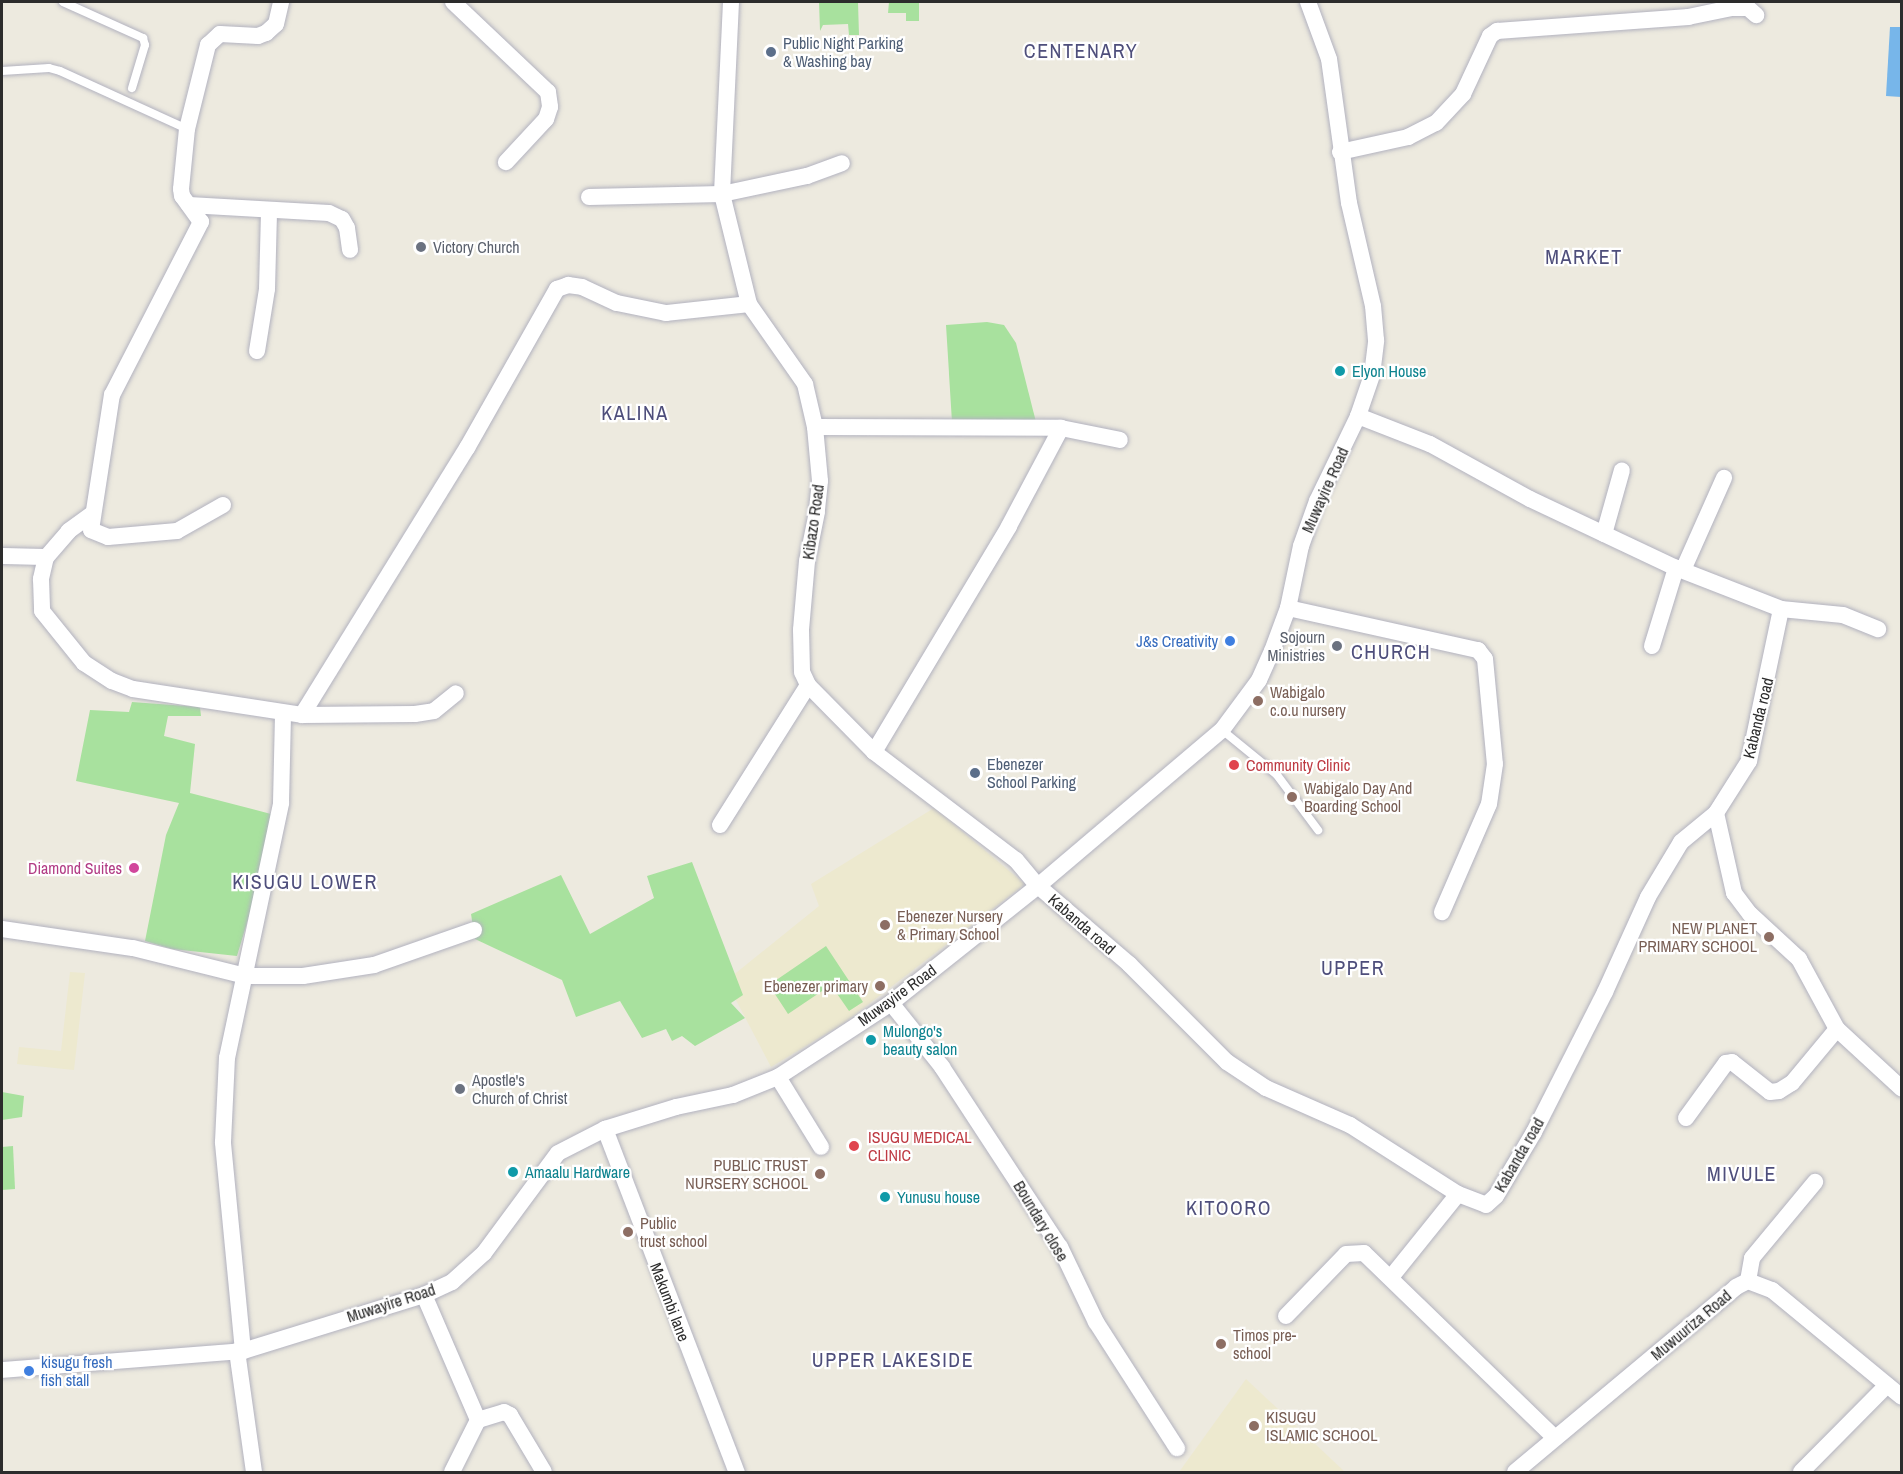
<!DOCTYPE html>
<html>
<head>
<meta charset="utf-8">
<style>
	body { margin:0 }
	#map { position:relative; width:1903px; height:1474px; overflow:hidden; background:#edeadf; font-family:"Archivo Narrow",sans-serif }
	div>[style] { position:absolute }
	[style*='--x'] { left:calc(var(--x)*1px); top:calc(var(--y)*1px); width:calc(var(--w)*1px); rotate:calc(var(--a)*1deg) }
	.education>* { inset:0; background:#ede9cf }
	.green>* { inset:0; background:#a8e19e }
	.water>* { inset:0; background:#77b6ea }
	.roads { filter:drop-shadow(0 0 2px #b2b2bf) drop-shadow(0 0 2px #b2b2bf) }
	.lane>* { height:8px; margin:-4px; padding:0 4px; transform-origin:4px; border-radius:4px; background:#fff }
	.street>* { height:16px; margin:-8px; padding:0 8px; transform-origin:8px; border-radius:8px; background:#fff }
	.dots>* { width:16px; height:16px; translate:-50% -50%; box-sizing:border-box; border:3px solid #fff; border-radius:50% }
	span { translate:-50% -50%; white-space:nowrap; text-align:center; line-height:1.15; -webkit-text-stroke:4.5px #fff; paint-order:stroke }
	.service-label { font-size:16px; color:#4e5e75 }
	.left { translate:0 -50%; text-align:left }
	.worship-label { font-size:16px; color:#5b616d }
	.right { translate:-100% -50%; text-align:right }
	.culture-label { font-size:16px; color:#0d838f }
	.street-label { font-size:16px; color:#2c2c2c }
	.shop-label { font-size:16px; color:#366cbe }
	.education-label { font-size:16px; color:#785e54 }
	.health-label { font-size:16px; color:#be3a42 }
	.hotel-label { font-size:16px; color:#b23c85 }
	.quarter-label { font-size:20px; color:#4e4e7b; letter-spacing:1.5px }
	.frame { position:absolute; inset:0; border:3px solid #2c2c2c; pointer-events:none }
</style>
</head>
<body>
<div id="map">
	<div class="education">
		<div style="clip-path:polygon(934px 808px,1025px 884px,844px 1023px,771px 1067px,726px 981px,819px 906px,811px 884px)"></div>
		<div style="clip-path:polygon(70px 972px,85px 973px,74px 1070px,17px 1064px,19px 1047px,61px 1051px)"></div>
		<div style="clip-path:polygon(1246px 1379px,1345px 1472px,1179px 1472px)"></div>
	</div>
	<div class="green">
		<div style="clip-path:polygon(819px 2px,858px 2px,859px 35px,849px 35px,848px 24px,823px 25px,820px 31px)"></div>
		<div style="clip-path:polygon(889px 2px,919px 2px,919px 21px,906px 21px,906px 13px,888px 13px)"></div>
		<div style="clip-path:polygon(987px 322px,1004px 325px,1016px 343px,1036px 422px,952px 422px,946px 325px)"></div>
		<div style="clip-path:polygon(132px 702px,200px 707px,201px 716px,168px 716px,164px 736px,195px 744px,190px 793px,271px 814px,256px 893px,237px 956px,172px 949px,145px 941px,166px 835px,179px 803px,76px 781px,90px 710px,129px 712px)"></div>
		<div style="clip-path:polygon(692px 862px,743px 995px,731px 1003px,745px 1018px,695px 1046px,682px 1036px,672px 1041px,666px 1029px,642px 1038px,620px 1001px,576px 1017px,562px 980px,475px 939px,471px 914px,561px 875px,590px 934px,654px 898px,647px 876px)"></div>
		<div style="clip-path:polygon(826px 946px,863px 1002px,849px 1011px,831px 985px,788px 1014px,769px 985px)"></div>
		<div style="clip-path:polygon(2px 1092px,24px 1096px,22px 1117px,2px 1120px)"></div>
		<div style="clip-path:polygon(13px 1146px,15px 1189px,2px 1190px,2px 1147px)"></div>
	</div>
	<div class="water">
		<div style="clip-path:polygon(1890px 27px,1901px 27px,1901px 97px,1886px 96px)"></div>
	</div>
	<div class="roads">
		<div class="lane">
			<div style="--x:63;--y:2;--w:88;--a:24.2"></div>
			<div style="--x:143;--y:38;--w:7;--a:74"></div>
			<div style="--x:145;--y:45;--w:45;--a:106.8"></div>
			<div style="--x:2;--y:71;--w:47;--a:-3.7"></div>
			<div style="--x:49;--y:68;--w:11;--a:15"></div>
			<div style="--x:60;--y:71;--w:140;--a:24.5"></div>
			<div style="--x:1222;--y:730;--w:71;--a:39.3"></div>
			<div style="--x:1277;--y:775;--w:69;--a:53.3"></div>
		</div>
		<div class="street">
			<div style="--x:453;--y:2;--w:131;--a:43.5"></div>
			<div style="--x:548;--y:92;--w:15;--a:82"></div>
			<div style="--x:550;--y:107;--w:13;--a:108"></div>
			<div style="--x:546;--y:119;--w:59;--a:132.9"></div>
			<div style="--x:731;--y:2;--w:192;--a:92.7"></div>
			<div style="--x:722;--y:194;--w:113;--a:76.2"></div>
			<div style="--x:749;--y:304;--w:98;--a:55"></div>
			<div style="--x:805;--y:384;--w:44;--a:76.9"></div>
			<div style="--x:815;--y:427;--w:54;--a:84.7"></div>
			<div style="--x:820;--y:481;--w:31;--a:96"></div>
			<div style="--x:817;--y:512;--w:50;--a:101.5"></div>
			<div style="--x:807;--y:561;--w:69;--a:95"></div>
			<div style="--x:801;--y:630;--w:42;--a:88.6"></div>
			<div style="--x:802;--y:672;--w:14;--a:65"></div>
			<div style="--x:808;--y:685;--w:94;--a:45.4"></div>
			<div style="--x:874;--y:752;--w:178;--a:37.3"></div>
			<div style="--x:1016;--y:860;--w:34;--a:50"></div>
			<div style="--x:1038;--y:886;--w:120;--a:40.6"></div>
			<div style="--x:1129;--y:964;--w:139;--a:45"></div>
			<div style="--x:1227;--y:1062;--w:47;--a:33.7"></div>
			<div style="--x:1266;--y:1088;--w:92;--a:23.8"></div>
			<div style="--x:1350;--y:1125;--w:128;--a:32.6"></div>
			<div style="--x:1458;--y:1194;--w:30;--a:21"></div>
			<div style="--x:1486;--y:1205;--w:13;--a:-42"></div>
			<div style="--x:1496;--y:1196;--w:74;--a:-59.3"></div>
			<div style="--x:1534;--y:1132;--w:157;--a:-63.1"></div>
			<div style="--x:1605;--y:992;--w:104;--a:-65.6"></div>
			<div style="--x:1648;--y:897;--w:64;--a:-59"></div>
			<div style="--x:1681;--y:842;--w:45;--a:-39.6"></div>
			<div style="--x:1716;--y:813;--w:62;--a:-57.6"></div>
			<div style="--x:1749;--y:761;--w:155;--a:-78.1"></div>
			<div style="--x:1340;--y:152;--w:70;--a:-12.4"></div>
			<div style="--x:1408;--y:137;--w:31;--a:-27"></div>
			<div style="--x:1436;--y:123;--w:40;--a:-47"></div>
			<div style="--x:1463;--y:94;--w:64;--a:-65"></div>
			<div style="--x:1490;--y:36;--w:9;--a:-36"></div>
			<div style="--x:1497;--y:31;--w:192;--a:-4.2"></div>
			<div style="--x:1688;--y:17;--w:45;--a:-11.6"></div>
			<div style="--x:1732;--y:8;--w:16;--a:0"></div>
			<div style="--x:1748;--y:8;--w:11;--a:41"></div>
			<div style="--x:589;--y:197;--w:133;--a:-1.3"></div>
			<div style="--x:722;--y:194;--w:87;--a:-12"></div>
			<div style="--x:807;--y:176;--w:37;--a:-20"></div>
			<div style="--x:189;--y:205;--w:140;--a:3.3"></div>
			<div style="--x:329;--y:213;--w:14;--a:25"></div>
			<div style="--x:342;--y:219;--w:10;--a:61"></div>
			<div style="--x:347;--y:228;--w:22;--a:82"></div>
			<div style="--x:257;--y:351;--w:63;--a:-80.8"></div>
			<div style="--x:267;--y:289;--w:78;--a:-88.5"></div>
			<div style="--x:1358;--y:416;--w:77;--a:21.3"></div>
			<div style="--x:1430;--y:444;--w:114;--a:28.8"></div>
			<div style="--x:1530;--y:499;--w:161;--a:25.3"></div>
			<div style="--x:1676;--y:568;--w:113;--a:21.3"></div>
			<div style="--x:1781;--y:609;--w:62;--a:5.5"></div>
			<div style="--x:1843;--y:615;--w:38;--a:22"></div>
			<div style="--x:815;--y:427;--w:246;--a:0.2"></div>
			<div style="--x:1061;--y:428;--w:60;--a:11.5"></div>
			<div style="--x:223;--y:505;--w:53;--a:150.5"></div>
			<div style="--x:177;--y:531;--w:69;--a:175"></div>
			<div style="--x:108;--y:537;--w:18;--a:-158"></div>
			<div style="--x:91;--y:530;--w:137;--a:-81.2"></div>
			<div style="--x:112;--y:395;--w:195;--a:-62.8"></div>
			<div style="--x:201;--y:222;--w:32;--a:-126"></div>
			<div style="--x:182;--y:196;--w:7;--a:-98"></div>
			<div style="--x:181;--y:189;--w:60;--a:-84.3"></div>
			<div style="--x:187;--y:129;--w:87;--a:-76"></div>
			<div style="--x:208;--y:45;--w:16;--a:-43"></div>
			<div style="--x:220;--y:34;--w:38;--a:3"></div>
			<div style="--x:258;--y:36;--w:9;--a:-21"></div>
			<div style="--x:266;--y:33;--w:13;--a:-42"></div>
			<div style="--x:276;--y:24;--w:23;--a:-77"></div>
			<div style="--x:92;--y:514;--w:29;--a:144"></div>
			<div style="--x:69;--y:531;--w:35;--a:131"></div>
			<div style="--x:46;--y:557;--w:23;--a:103"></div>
			<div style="--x:41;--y:579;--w:32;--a:88"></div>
			<div style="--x:42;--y:611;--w:67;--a:51.1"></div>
			<div style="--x:84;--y:663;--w:33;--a:33"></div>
			<div style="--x:112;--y:681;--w:22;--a:21"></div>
			<div style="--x:133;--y:689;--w:171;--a:8.7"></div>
			<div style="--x:302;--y:715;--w:113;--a:-0.5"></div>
			<div style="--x:415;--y:714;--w:19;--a:-9"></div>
			<div style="--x:434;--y:711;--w:28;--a:-39"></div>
			<div style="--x:1604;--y:534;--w:66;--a:-74.3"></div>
			<div style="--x:2;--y:556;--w:44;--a:1.3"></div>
			<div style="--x:1683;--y:570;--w:101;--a:-66"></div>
			<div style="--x:1288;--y:608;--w:195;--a:12.5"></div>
			<div style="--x:1478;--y:650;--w:11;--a:52"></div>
			<div style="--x:1485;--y:659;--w:105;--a:84.6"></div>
			<div style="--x:1495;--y:764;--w:40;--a:98.5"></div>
			<div style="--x:1489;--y:804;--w:118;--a:113.5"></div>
			<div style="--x:1652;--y:646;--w:82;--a:-72.9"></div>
			<div style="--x:302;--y:715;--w:314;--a:-58.3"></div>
			<div style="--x:467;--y:448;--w:183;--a:-60.5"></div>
			<div style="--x:557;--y:289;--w:12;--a:-20"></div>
			<div style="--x:568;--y:285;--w:14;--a:8"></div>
			<div style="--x:582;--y:287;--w:38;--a:25"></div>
			<div style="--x:617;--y:303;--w:50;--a:11.5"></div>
			<div style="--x:666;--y:313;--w:83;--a:-6.2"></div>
			<div style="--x:874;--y:752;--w:263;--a:-59.1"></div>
			<div style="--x:1009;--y:526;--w:111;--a:-62"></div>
			<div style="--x:1716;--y:813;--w:82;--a:77.3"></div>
			<div style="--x:1734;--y:893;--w:26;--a:53"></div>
			<div style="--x:1750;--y:914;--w:67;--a:42.6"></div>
			<div style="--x:1799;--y:959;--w:80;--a:61.5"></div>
			<div style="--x:720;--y:825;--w:165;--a:-57.8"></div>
			<div style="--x:2;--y:929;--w:132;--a:8.3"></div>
			<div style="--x:133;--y:948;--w:115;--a:14"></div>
			<div style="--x:245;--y:976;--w:58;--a:0"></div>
			<div style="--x:303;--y:976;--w:72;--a:-8.8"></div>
			<div style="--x:374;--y:965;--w:106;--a:-19.3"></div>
			<div style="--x:891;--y:1003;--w:82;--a:51.4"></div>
			<div style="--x:942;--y:1067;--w:215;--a:56.8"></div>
			<div style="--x:1060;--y:1247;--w:83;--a:64.4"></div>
			<div style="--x:1096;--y:1322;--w:150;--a:57.3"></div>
			<div style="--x:778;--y:1077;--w:82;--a:58.4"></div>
			<div style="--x:1686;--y:1118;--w:68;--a:-54"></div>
			<div style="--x:1726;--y:1063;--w:6;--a:-9"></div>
			<div style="--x:1732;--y:1062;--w:48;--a:38.3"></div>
			<div style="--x:1770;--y:1092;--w:9;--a:-6"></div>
			<div style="--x:1779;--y:1091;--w:15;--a:-32"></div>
			<div style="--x:1792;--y:1083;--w:70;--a:-50.2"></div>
			<div style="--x:1837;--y:1029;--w:88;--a:42.7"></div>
			<div style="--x:605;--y:1129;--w:368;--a:69"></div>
			<div style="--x:1392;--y:1276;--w:105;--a:-51.2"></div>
			<div style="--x:1748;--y:1281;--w:23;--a:-80"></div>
			<div style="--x:1752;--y:1258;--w:99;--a:-50.3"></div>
			<div style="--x:424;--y:1295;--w:136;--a:66.6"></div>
			<div style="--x:478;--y:1420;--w:58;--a:116.6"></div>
			<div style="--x:1286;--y:1316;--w:86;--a:-45.9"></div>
			<div style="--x:1346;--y:1254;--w:18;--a:-3"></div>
			<div style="--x:1364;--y:1253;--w:266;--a:44.1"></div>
			<div style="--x:237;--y:1351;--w:122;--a:82"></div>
			<div style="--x:243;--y:1351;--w:210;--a:-95.5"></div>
			<div style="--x:223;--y:1142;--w:84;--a:-87.3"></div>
			<div style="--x:227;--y:1058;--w:261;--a:-78"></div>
			<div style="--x:281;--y:803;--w:90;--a:-88.7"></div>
			<div style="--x:2;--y:1370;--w:242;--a:-4.5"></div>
			<div style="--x:243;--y:1351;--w:189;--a:-17.2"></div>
			<div style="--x:424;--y:1295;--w:31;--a:-25"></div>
			<div style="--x:452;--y:1282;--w:43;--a:-42.2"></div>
			<div style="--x:484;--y:1253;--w:124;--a:-53.5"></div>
			<div style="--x:558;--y:1153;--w:53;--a:-27.1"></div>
			<div style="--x:605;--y:1129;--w:74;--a:-17.2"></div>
			<div style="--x:676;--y:1107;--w:58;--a:-11.9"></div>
			<div style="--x:733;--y:1095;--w:48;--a:-21.8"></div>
			<div style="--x:778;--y:1077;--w:135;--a:-33.2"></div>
			<div style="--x:891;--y:1003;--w:188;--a:-38.5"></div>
			<div style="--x:1038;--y:886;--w:241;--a:-40.3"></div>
			<div style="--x:1222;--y:730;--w:62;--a:-53.5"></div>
			<div style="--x:1259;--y:680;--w:32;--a:-66"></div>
			<div style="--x:1272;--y:651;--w:46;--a:-69.6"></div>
			<div style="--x:1288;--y:608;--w:63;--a:-78.2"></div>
			<div style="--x:1301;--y:546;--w:48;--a:-70.4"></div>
			<div style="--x:1317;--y:501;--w:94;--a:-64.2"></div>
			<div style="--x:1358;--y:416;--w:43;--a:-71.1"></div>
			<div style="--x:1372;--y:375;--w:35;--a:-83"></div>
			<div style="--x:1376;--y:340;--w:34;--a:-95"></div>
			<div style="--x:1373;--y:306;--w:106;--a:-103.1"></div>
			<div style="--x:1349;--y:203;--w:145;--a:-97.9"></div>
			<div style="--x:1329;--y:59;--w:61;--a:-110.2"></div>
			<div style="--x:478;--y:1420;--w:27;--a:-17"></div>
			<div style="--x:504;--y:1412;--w:7;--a:27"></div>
			<div style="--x:510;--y:1415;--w:66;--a:59.2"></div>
			<div style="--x:1515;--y:1472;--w:288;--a:-39.9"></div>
			<div style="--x:1736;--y:1287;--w:13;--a:-27"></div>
			<div style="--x:1748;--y:1281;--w:26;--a:21"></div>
			<div style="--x:1772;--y:1290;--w:168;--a:39.5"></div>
			<div style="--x:1801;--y:1472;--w:122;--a:-45.3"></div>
		</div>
	</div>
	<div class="dots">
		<div style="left:771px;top:52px;background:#5c6f8a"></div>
		<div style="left:421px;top:247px;background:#6b7280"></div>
		<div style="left:1340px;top:371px;background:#0f9aa8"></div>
		<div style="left:1230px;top:641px;background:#3f7fe0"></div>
		<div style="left:1337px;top:646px;background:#6b7280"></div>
		<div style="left:1258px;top:701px;background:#8d6e63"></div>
		<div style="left:1234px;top:765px;background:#e0444e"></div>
		<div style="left:975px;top:773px;background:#5c6f8a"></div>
		<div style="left:1292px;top:797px;background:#8d6e63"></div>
		<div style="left:134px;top:868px;background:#d1479c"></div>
		<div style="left:885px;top:925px;background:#8d6e63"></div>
		<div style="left:1769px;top:937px;background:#8d6e63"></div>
		<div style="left:880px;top:986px;background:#8d6e63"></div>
		<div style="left:871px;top:1040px;background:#0f9aa8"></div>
		<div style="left:460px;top:1089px;background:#6b7280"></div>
		<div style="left:854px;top:1146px;background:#e0444e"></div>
		<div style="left:513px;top:1172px;background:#0f9aa8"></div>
		<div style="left:820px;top:1174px;background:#8d6e63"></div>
		<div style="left:885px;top:1197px;background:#0f9aa8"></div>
		<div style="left:628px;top:1232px;background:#8d6e63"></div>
		<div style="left:1221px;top:1344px;background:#8d6e63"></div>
		<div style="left:29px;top:1371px;background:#3f7fe0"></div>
		<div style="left:1254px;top:1426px;background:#8d6e63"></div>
	</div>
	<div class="service-label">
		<span class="left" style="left:783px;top:52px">Public Night Parking<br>&amp; Washing bay</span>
		<span class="left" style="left:987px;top:773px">Ebenezer<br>School Parking</span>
	</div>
	<div class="worship-label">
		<span class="left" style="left:433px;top:247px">Victory Church</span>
		<span class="right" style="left:1325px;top:646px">Sojourn<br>Ministries</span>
		<span class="left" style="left:472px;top:1089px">Apostle's<br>Church of Christ</span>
	</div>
	<div class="culture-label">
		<span class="left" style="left:1352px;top:371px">Elyon House</span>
		<span class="left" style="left:883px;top:1040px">Mulongo's<br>beauty salon</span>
		<span class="left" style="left:525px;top:1172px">Amaalu Hardware</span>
		<span class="left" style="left:897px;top:1197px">Yunusu house</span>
	</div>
	<div class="street-label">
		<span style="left:1325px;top:490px;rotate:-66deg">Muwayire Road</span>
		<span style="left:813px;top:522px;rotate:-82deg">Kibazo Road</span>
		<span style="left:1758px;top:718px;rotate:-76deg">Kabanda road</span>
		<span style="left:1082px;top:924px;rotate:41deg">Kabanda road</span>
		<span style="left:897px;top:995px;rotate:-36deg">Muwayire Road</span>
		<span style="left:1519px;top:1155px;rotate:-60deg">Kabanda road</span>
		<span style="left:1041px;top:1221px;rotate:59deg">Boundary close</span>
		<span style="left:670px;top:1302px;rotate:69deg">Makumbi lane</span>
		<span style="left:391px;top:1303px;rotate:-18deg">Muwayire Road</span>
		<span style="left:1691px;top:1325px;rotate:-40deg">Muwuuriza Road</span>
	</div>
	<div class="shop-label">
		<span class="right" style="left:1218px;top:641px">J&amp;s Creativity</span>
		<span class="left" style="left:41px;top:1371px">kisugu fresh<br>fish stall</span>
	</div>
	<div class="education-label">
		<span class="left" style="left:1270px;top:701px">Wabigalo<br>c.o.u nursery</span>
		<span class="left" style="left:1304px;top:797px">Wabigalo Day And<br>Boarding School</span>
		<span class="left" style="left:897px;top:925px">Ebenezer Nursery<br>&amp; Primary School</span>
		<span class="right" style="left:1757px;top:937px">NEW PLANET<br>PRIMARY SCHOOL</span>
		<span class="right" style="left:868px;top:986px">Ebenezer primary</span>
		<span class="right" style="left:808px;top:1174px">PUBLIC TRUST<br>NURSERY SCHOOL</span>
		<span class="left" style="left:640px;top:1232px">Public<br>trust school</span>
		<span class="left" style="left:1233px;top:1344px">Timos pre-<br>school</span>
		<span class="left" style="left:1266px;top:1426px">KISUGU<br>ISLAMIC SCHOOL</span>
	</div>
	<div class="health-label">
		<span class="left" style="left:1246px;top:765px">Community Clinic</span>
		<span class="left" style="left:868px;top:1146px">ISUGU MEDICAL<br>CLINIC</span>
	</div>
	<div class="hotel-label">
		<span class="right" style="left:122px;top:868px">Diamond Suites</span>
	</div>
	<div class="quarter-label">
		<span style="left:1081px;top:50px">CENTENARY</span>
		<span style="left:1584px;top:256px">MARKET</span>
		<span style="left:635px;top:412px">KALINA</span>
		<span style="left:1391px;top:651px">CHURCH</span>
		<span style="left:305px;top:881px">KISUGU LOWER</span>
		<span style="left:1353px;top:967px">UPPER</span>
		<span style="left:1742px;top:1173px">MIVULE</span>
		<span style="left:1229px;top:1207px">KITOORO</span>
		<span style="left:893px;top:1359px">UPPER LAKESIDE</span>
	</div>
	<div class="frame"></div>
</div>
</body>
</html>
